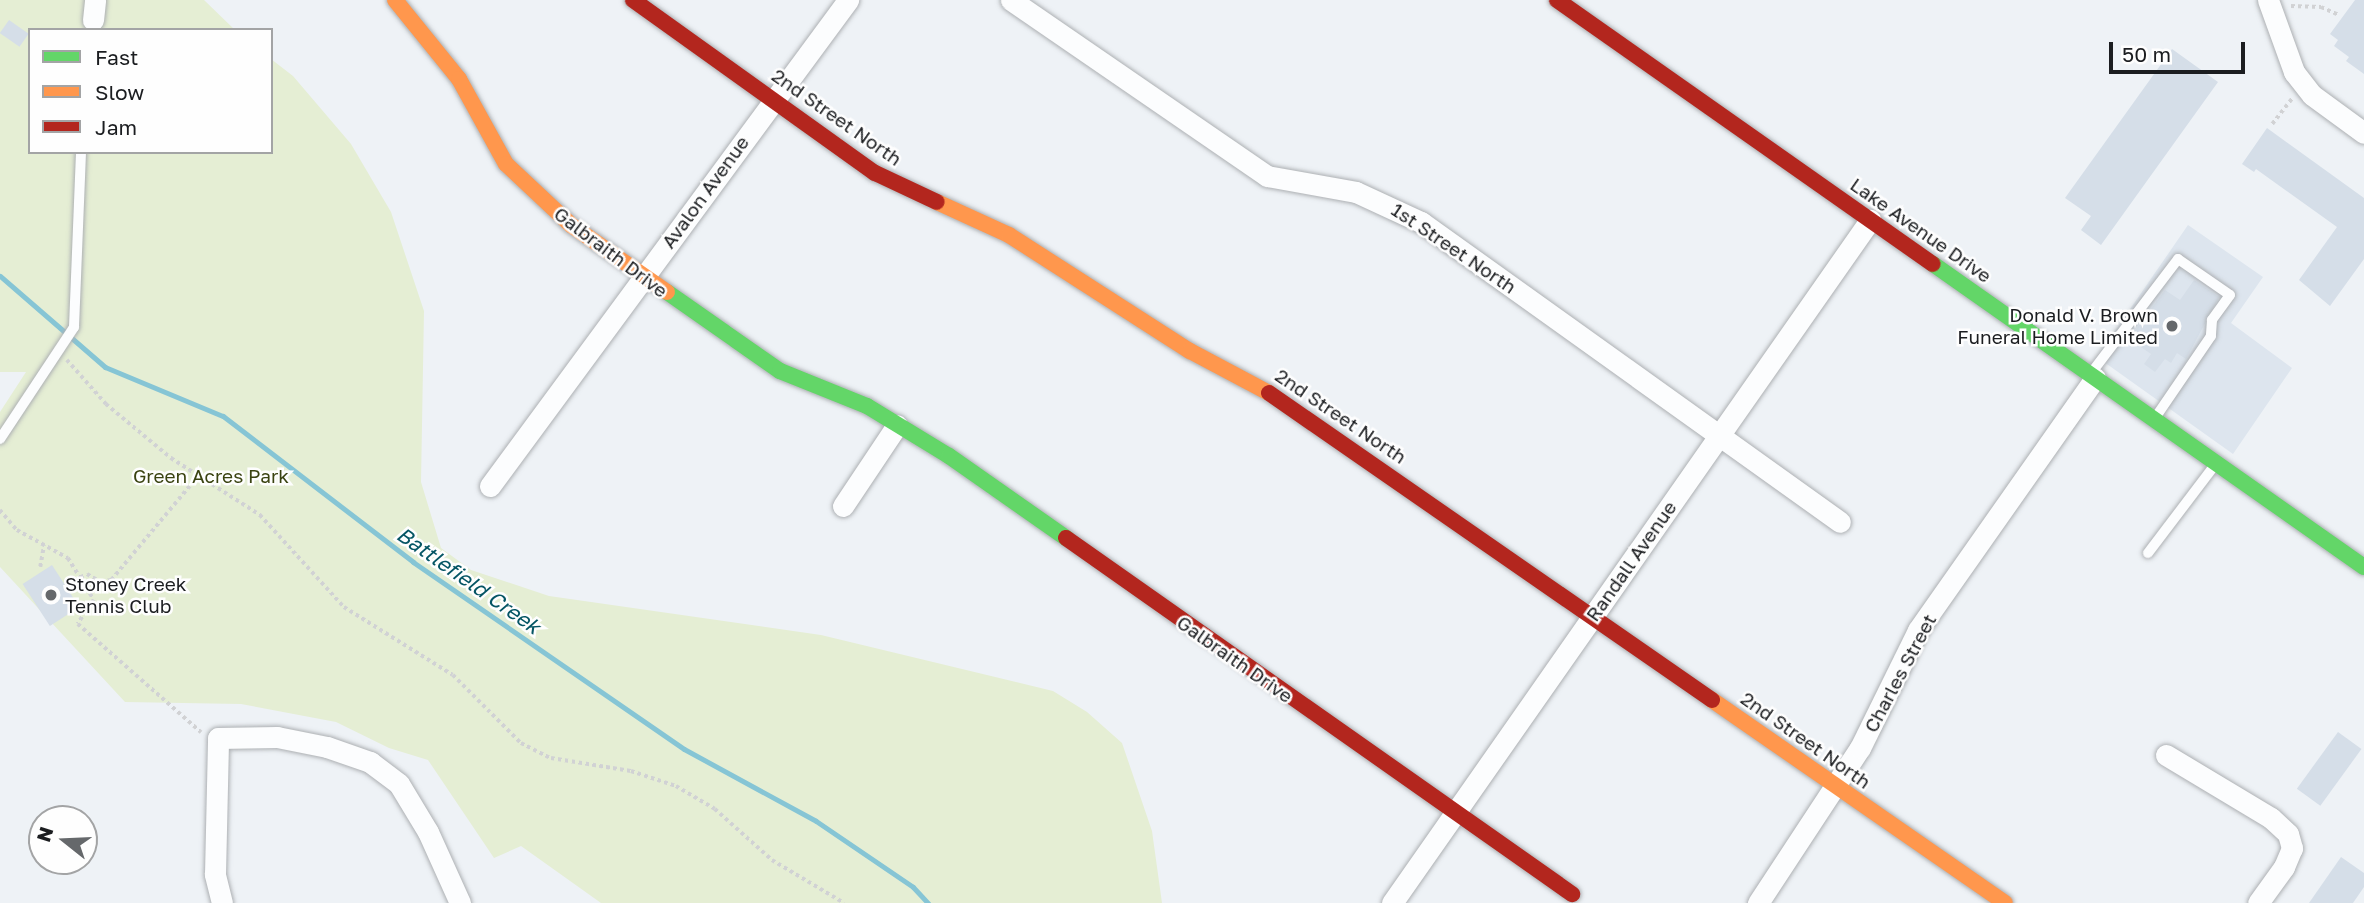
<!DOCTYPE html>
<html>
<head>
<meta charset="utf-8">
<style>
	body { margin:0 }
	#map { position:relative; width:2364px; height:903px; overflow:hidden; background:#eef2f6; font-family:"Golos Text",sans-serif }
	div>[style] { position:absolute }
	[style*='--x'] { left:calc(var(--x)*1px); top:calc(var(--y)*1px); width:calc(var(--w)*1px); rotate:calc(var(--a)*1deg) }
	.built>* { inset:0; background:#dde5ee }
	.green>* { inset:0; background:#e5eed4 }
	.stream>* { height:5px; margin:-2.5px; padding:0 2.5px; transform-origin:2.5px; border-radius:2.5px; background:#86c5d5 }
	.building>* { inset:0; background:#d5dee8; transform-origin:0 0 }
	.path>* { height:3.5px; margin-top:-1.75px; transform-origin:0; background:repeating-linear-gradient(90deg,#d1d2d4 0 3.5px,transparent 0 7px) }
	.roads { filter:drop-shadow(0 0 2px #adb0b3) drop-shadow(0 0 2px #adb0b3) }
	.lane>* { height:10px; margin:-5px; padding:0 5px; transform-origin:5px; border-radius:5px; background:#fcfdfe }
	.street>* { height:21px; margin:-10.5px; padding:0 10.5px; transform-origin:10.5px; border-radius:10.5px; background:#fcfdfe }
	.fast>* { height:16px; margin:-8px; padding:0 8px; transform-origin:8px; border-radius:8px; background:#63d668 }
	.slow>* { height:16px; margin:-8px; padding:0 8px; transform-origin:8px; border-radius:8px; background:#ff974d }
	.jam>* { height:16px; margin:-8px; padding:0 8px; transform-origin:8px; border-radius:8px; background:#b3261e }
	.dots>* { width:19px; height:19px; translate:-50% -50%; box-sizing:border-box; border:4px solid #fefefe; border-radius:50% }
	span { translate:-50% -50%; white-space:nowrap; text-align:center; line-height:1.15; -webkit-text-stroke:5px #fefefe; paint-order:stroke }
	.street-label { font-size:19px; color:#1b1d20 }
	.poi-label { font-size:19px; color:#1b1d20 }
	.right { translate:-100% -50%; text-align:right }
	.left { translate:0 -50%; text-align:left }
	.park-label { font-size:19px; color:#3a4311 }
	.water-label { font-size:21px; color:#055564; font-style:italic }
	.legend { position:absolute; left:28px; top:28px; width:245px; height:126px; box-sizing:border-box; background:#fefefe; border:2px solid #a3a4a5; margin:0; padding:9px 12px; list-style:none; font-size:21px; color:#1b1d20 }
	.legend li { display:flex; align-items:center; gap:14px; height:35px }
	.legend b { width:35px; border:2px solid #a3a4a5 }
	.north { position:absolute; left:28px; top:805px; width:70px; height:70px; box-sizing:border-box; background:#fefefe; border:2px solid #a3a4a5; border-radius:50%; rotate:288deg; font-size:19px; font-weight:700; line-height:28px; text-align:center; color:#1b1d20 }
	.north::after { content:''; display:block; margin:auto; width:24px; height:32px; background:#65686b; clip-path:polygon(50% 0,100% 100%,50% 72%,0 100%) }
	.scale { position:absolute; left:2109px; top:42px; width:136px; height:32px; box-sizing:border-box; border:4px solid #1b1d20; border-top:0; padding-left:9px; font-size:21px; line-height:24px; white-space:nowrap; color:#1b1d20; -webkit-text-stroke:5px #fefefe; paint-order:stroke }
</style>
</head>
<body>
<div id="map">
	<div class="built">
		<div style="clip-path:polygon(2188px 225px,2263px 277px,2231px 323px,2292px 368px,2233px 454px,2097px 357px)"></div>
	</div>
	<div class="green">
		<div style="clip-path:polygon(0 0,204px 0,235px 30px,30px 30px,30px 152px,271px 152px,271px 59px,293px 76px,351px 144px,391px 212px,424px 311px,421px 482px,441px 548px,471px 570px,549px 596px,821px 635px,1053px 691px,1087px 712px,1122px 743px,1152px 831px,1162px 903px,601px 903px,521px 846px,494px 858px,428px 760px,389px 748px,336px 722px,241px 704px,125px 702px,0 567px,0 412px,26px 372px,0 372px)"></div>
	</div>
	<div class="stream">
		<div style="--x:0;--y:276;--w:139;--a:40.9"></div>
		<div style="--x:105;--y:367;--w:128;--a:22.6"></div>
		<div style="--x:223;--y:416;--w:240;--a:37.5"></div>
		<div style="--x:413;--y:562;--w:329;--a:34.6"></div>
		<div style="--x:684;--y:749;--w:150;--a:28.6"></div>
		<div style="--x:816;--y:821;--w:117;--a:34.2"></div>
		<div style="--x:913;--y:887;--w:22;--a:47"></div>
	</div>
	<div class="building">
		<div style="clip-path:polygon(2355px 0,2364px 0,2364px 74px,2346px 61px,2349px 57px,2334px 46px,2338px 40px,2330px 34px)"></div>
		<div style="left:9px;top:20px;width:24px;height:16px;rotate:35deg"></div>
		<div style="clip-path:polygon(2172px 49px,2218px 82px,2101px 245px,2081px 230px,2091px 216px,2065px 198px)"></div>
		<div style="clip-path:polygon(2267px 128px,2364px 198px,2364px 259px,2330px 306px,2299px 280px,2337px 227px,2256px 169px,2254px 172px,2242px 164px)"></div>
		<div style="clip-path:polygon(2194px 280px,2219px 297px,2186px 359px,2177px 353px,2171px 363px,2165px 359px,2155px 372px,2144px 364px,2151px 354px,2129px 339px,2165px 290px,2180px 300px)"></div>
		<div style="left:52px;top:565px;width:50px;height:35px;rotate:57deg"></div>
		<div style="left:2338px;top:732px;width:29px;height:70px;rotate:36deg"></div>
		<div style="clip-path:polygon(2341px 857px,2364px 873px,2364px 887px,2353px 903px,2309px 903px)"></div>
	</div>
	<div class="path">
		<div style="--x:2291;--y:6;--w:30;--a:2"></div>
		<div style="--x:2321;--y:7;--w:20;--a:24"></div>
		<div style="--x:2272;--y:124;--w:33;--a:-52"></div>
		<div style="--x:67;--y:360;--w:59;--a:48.4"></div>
		<div style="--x:106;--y:404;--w:85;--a:39.7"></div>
		<div style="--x:171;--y:458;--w:106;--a:32.6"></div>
		<div style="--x:260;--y:515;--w:125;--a:47.6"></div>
		<div style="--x:344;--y:607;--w:128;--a:32"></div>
		<div style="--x:453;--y:675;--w:96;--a:45"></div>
		<div style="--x:521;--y:743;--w:34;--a:27"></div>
		<div style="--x:551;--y:758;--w:81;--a:9.2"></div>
		<div style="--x:631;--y:771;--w:47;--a:18.4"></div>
		<div style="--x:676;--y:786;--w:45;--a:30.5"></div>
		<div style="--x:715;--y:809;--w:76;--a:41.8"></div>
		<div style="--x:772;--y:860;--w:84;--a:30.8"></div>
		<div style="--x:0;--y:510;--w:26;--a:50"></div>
		<div style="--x:17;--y:530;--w:58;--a:28.8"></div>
		<div style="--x:68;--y:558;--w:49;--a:58.2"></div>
		<div style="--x:94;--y:600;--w:29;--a:124"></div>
		<div style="--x:78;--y:624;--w:164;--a:41.3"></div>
		<div style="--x:40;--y:567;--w:22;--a:-80"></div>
		<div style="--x:68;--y:584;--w:21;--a:-28"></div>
		<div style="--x:87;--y:574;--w:16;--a:30"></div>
		<div style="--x:101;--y:582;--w:10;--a:-11"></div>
		<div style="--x:111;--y:580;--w:134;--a:-50.1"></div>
	</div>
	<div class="roads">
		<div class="lane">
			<div style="--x:2092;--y:372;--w:142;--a:-52.7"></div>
			<div style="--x:2178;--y:259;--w:63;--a:34.7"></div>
			<div style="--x:2230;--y:295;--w:31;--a:126"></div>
			<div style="--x:2212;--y:320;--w:16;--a:94"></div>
			<div style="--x:2211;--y:336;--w:99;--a:124.3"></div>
			<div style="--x:0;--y:439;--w:134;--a:-56.5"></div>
			<div style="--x:74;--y:327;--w:175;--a:-87.7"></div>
			<div style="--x:2148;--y:553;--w:109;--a:-52.8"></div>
		</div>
		<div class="street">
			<div style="--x:1011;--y:0;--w:311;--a:34.5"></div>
			<div style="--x:1267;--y:176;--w:90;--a:10.2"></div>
			<div style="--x:1356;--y:192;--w:72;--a:24.8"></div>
			<div style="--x:1421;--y:222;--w:515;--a:35.6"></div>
			<div style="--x:2268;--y:0;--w:77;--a:70.1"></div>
			<div style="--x:2294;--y:72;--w:29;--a:52"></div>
			<div style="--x:2312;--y:95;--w:64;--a:36.2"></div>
			<div style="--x:93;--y:20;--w:20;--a:-84"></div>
			<div style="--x:490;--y:486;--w:604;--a:-53.62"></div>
			<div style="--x:843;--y:506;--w:97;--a:-56.3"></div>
			<div style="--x:2166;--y:755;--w:122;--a:31"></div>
			<div style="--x:2271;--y:818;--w:23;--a:43"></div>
			<div style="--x:2288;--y:834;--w:15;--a:74"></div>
			<div style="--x:2292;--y:848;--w:21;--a:113"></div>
			<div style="--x:2284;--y:867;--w:44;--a:125.8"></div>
			<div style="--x:222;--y:903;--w:30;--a:-104"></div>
			<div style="--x:215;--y:874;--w:136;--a:-88.7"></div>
			<div style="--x:218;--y:738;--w:59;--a:-1"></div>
			<div style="--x:277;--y:737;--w:51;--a:11.3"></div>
			<div style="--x:327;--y:747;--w:46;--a:19.2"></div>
			<div style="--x:370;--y:762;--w:36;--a:37"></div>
			<div style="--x:399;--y:784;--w:56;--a:58.9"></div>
			<div style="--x:428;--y:832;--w:78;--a:65.7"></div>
			<div style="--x:1392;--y:903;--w:834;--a:-55.01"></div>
			<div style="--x:1758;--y:903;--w:186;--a:-56.7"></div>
			<div style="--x:1860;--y:748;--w:131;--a:-63.8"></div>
			<div style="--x:1918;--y:630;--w:308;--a:-54.9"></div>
		</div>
		<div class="fast">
			<div style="--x:1933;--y:264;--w:527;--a:35.11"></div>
			<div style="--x:667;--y:292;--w:138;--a:35"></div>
			<div style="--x:780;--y:371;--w:94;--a:21.9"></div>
			<div style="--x:867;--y:406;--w:96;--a:31.4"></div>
			<div style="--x:949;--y:456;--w:143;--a:35"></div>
		</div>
		<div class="slow">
			<div style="--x:395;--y:0;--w:102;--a:51"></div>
			<div style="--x:459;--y:79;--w:97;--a:61.1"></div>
			<div style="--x:506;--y:164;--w:89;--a:43.2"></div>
			<div style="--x:571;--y:225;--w:117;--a:34.9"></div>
			<div style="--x:937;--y:202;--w:79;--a:24.6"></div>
			<div style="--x:1009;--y:235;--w:215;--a:32.7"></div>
			<div style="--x:1190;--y:351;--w:89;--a:28"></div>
			<div style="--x:1712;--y:700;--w:356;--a:34.7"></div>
		</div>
		<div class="jam">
			<div style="--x:633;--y:0;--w:297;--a:35.6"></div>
			<div style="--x:875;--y:173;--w:68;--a:25.1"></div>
			<div style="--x:1557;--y:0;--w:459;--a:35.1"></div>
			<div style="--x:1269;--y:393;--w:539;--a:34.72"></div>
			<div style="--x:1066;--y:538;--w:619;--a:35.13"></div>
		</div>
	</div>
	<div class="dots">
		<div style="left:2172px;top:326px;background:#65686b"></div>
		<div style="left:51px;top:595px;background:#65686b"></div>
	</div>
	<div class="street-label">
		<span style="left:837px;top:117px;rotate:35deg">2nd Street North</span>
		<span style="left:705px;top:192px;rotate:-54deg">Avalon Avenue</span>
		<span style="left:1921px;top:230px;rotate:35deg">Lake Avenue Drive</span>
		<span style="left:1454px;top:248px;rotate:34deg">1st Street North</span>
		<span style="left:611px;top:252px;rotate:37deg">Galbraith Drive</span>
		<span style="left:1341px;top:416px;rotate:34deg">2nd Street North</span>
		<span style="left:1631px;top:561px;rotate:-55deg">Randall Avenue</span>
		<span style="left:1235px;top:659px;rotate:35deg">Galbraith Drive</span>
		<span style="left:1900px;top:673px;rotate:-62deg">Charles Street</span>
		<span style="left:1806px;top:740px;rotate:35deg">2nd Street North</span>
	</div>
	<div class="poi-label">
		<span class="right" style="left:2158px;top:326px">Donald V. Brown<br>Funeral Home Limited</span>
		<span class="left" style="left:65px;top:595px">Stoney Creek<br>Tennis Club</span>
	</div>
	<div class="park-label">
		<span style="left:211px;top:476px">Green Acres Park</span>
	</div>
	<div class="water-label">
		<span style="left:469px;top:580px;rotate:35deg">Battlefield Creek</span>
	</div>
	<ul class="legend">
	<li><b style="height:9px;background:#63d668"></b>Fast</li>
	<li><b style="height:9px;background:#ff974d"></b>Slow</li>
	<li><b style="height:9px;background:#b3261e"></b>Jam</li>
	</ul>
	<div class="north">N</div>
	<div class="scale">50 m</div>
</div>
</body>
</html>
